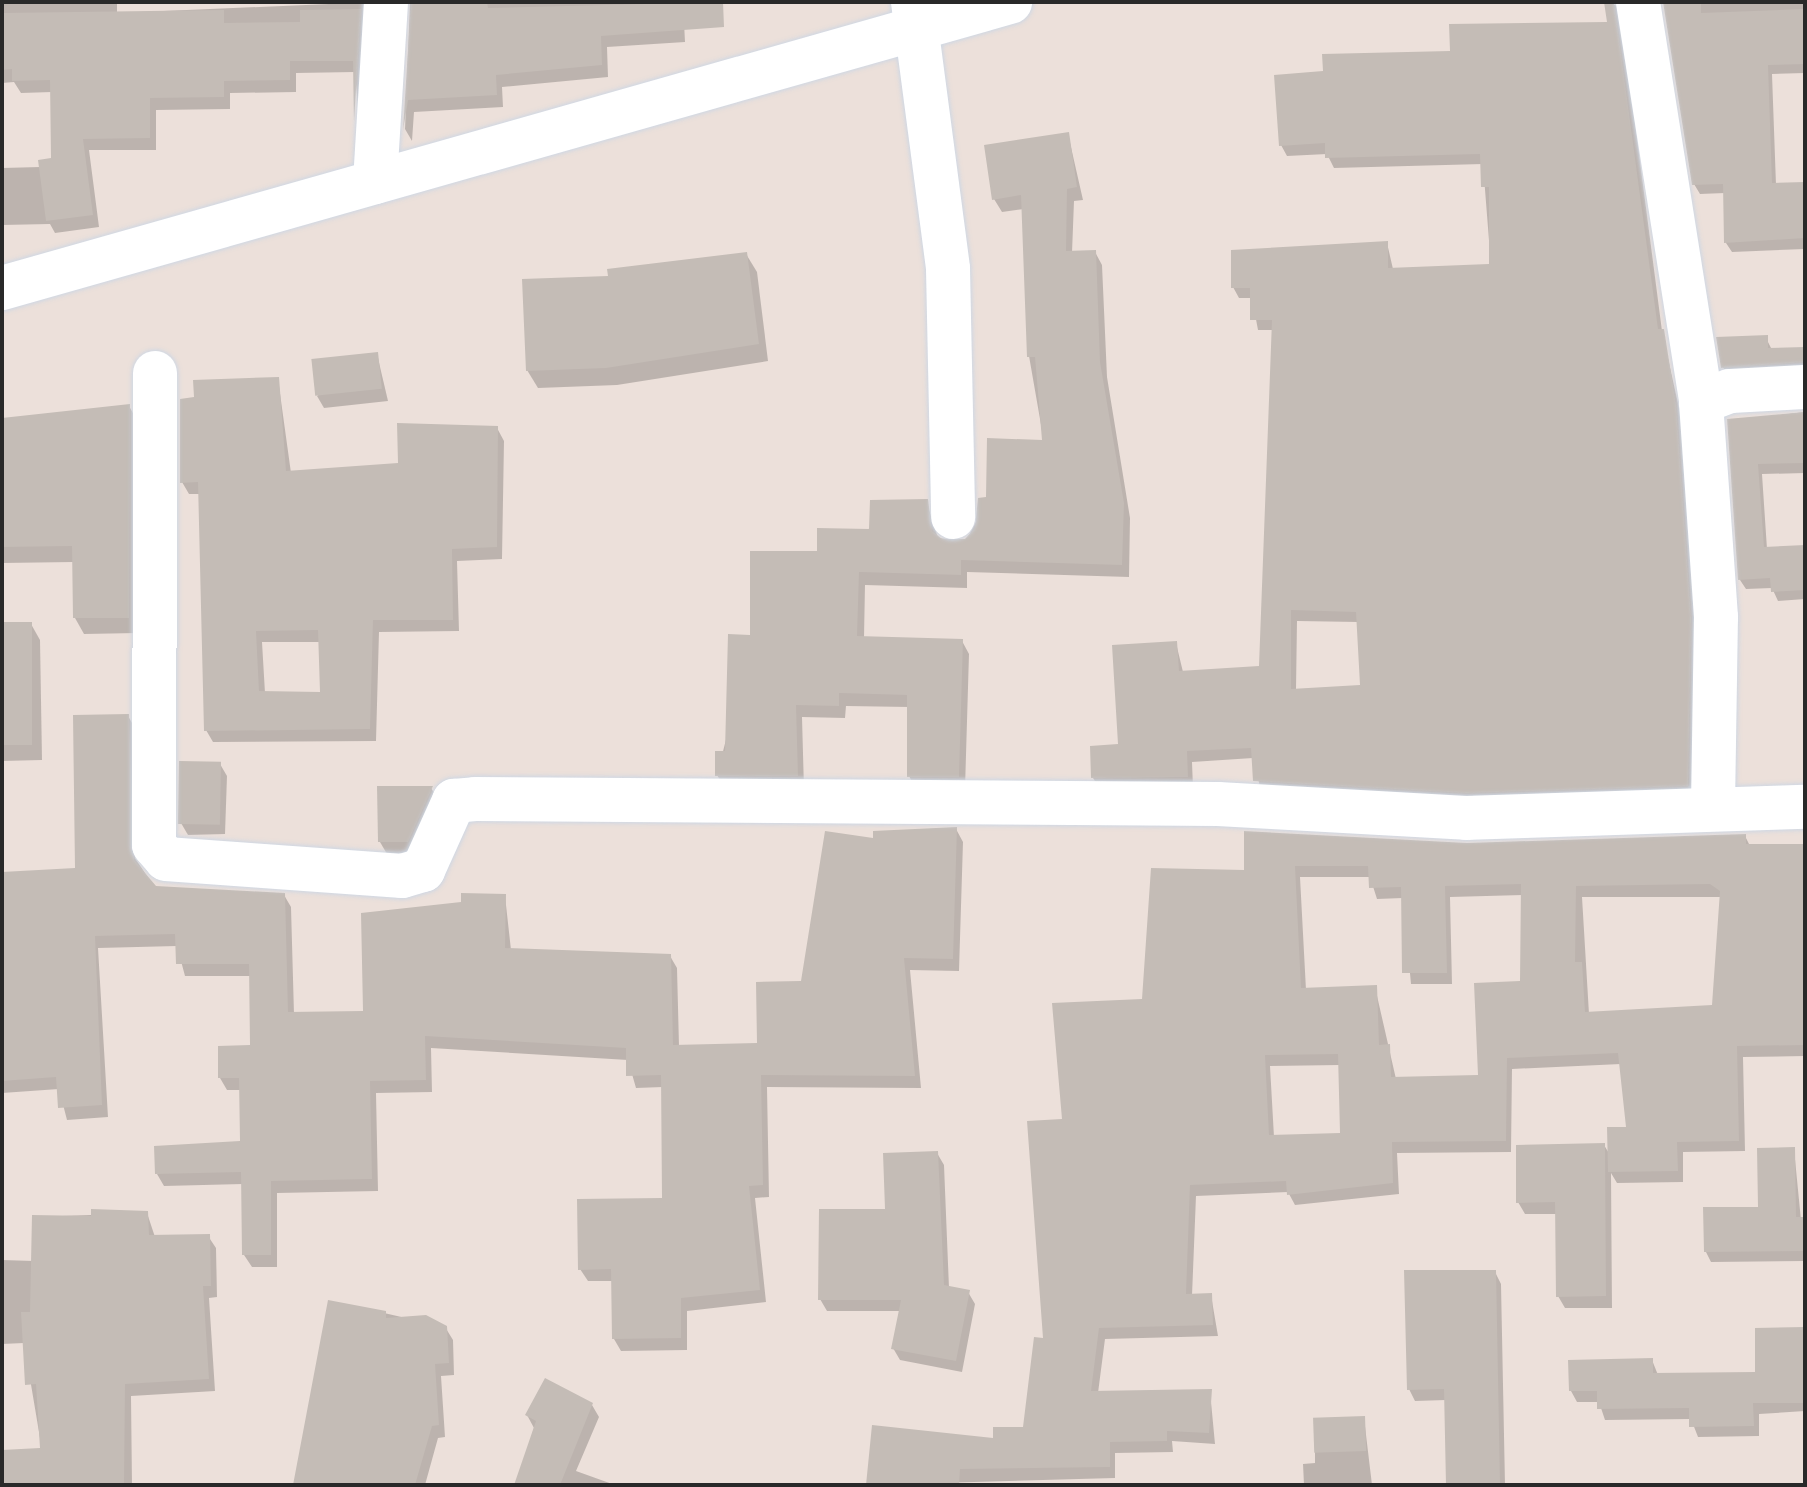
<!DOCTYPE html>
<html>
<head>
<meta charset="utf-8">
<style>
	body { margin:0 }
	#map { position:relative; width:1807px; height:1487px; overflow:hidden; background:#ece0da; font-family:Quicksand,sans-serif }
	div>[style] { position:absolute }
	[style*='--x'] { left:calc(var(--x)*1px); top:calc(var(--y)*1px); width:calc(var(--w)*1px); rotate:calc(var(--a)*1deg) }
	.shadow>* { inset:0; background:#0003 }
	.building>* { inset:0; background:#c4bcb6; transform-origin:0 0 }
	.roads { filter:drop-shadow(0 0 2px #cfd7e3) drop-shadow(0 0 2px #cfd7e3) }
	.minor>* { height:44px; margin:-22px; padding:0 22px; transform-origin:22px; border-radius:22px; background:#fff }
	span { translate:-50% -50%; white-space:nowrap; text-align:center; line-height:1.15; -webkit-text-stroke:6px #fff; paint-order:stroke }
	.frame { position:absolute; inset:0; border:4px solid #292929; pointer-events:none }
</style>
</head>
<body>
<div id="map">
	<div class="shadow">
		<div style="clip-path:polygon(2px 2px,117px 2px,117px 13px,375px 2px,360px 129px,355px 72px,296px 73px,296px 92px,230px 93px,230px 109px,156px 110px,156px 150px,89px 150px,99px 227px,55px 233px,50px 224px,2px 225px,2px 168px,40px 167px,53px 159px,52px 92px,21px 93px,14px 82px,2px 83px)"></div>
		<div style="clip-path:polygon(410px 2px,683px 2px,685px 42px,607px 47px,608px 77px,502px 87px,503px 107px,414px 112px,412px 141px,405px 129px)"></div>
		<div style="clip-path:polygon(evenodd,1606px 2px,1620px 7px,1662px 331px,1681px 417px,1696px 630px,1694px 796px,1473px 803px,1261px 791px,1253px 758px,1192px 762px,1193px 788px,1100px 789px,1093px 778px,1120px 746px,1176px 643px,1183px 672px,1261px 668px,1273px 330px,1258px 330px,1252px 298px,1239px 298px,1233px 287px,1387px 243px,1393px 269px,1491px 266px,1483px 164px,1334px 168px,1327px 154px,1287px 156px,1281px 145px,1325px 73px,1609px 24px,1606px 2px,1297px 621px,1358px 622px,1362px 686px,1296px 690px,1297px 621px)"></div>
		<div style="clip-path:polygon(1664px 2px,1805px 2px,1805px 73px,1772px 74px,1776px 185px,1805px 184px,1805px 249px,1732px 252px,1726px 243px,1725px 193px,1700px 194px,1694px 184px)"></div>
		<div style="clip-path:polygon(1068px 134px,1083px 200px,1074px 201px,1072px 253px,1095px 252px,1102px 265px,1107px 377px,1130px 518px,1129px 577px,967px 572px,967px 588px,865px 585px,864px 638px,962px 641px,969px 654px,965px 789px,916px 789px,909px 776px,909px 707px,846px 706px,845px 718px,802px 717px,804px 789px,725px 788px,717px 775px,752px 637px,819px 553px,926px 501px,938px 538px,966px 541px,988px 499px,1044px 442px,1029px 356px,1024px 209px,1002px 212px,994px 199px)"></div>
		<div style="clip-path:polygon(746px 254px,757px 272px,768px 361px,617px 385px,538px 388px,527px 370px,610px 278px)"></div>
		<div style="clip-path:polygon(1766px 338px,1772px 350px,1805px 349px,1805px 372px,1728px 377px,1723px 367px)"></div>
		<div style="clip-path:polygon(377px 354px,388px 401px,324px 408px,317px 396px)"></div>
		<div style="clip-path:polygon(evenodd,278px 379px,291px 473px,400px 465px,497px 428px,504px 441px,502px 559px,457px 561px,459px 631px,379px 632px,376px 741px,213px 742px,206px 730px,200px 494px,189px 494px,182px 482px,278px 379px,262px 642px,321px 642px,322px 694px,265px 693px,262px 642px)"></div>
		<div style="clip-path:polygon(129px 406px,138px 422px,138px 633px,84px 634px,75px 618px,74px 562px,2px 563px,2px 420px)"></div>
		<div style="clip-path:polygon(1805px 412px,1805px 473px,1762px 474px,1767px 549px,1805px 550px,1805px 599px,1778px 601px,1772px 588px,1746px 589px,1740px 580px,1729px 421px)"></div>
		<div style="clip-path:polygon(2px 624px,31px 624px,40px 640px,42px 760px,2px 761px)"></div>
		<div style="clip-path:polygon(128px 716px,135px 728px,135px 858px,155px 888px,284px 895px,291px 907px,294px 1014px,365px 1013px,463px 904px,505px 896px,511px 950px,670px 956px,677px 968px,679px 1046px,759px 1045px,803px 983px,875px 840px,956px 829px,963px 842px,959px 971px,910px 970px,921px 1088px,767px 1087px,769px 1197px,755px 1198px,766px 1302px,687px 1311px,687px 1350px,621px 1351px,614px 1339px,613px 1281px,588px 1281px,580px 1269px,664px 1200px,663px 1087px,636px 1088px,628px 1060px,431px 1048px,432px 1092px,376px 1093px,378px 1191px,277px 1193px,277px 1267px,252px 1267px,244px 1255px,243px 1184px,164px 1186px,157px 1174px,242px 1143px,241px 1090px,227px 1090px,220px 1078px,252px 1047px,251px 976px,185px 976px,177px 946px,98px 948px,108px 1117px,67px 1120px,59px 1089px,2px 1093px,2px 874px,77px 870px)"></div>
		<div style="clip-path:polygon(220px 764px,227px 776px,225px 834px,188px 835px,181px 823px)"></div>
		<div style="clip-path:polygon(431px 788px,438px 799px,415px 853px,387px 854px,380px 842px)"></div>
		<div style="clip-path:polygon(evenodd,1246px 833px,1467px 845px,1745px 836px,1750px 846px,1805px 846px,1805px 1056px,1743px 1057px,1745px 1151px,1683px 1152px,1683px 1182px,1617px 1183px,1611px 1173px,1612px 1308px,1565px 1308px,1558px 1296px,1557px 1214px,1525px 1214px,1518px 1202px,1604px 1145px,1610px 1155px,1629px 1129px,1621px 1064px,1512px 1069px,1511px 1152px,1397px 1153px,1399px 1194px,1295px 1205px,1288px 1192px,1196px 1196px,1192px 1296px,1211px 1295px,1218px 1336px,1105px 1339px,1098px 1393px,1210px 1391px,1215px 1444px,1172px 1441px,1173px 1452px,1115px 1453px,1115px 1478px,868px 1485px,1025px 1429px,1045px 1341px,1064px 1121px,1144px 1001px,1246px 872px,1246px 833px,1300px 877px,1370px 877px,1377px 899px,1403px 898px,1411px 984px,1452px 984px,1450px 897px,1523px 895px,1522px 983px,1480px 1077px,1396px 1079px,1375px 987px,1306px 990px,1300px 877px,1246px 833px,1582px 897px,1721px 897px,1714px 1007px,1589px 1014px,1582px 897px,1246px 833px,1340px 1065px,1342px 1134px,1274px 1137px,1270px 1066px,1340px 1065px)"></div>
		<div style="clip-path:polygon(1794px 1149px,1805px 1261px,1711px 1262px,1706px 1252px,1760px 1209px)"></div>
		<div style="clip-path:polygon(937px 1153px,944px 1165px,949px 1288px,968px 1292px,975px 1304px,962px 1372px,900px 1360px,893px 1348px,901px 1311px,827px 1311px,820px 1299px)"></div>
		<div style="clip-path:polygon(147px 1213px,155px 1237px,208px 1236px,216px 1248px,217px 1297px,209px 1298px,215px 1391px,131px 1396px,132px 1485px,2px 1485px,2px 1452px,42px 1450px,24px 1343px,2px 1344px,2px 1260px,34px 1261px,34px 1217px)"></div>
		<div style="clip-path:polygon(1495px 1272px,1501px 1284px,1505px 1485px,1448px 1485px,1446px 1400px,1415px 1401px,1409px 1389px)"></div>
		<div style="clip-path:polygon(384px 1313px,445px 1327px,453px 1340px,454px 1375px,441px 1376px,445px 1437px,438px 1438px,425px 1485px,295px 1485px)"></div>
		<div style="clip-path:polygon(1805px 1329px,1805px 1411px,1759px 1414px,1759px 1436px,1698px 1437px,1691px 1419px,1605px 1420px,1599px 1402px,1577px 1402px,1571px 1391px,1652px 1360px,1658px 1375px,1757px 1374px)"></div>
		<div style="clip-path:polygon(592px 1405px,599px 1417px,576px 1471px,615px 1485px,516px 1485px,534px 1428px,527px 1415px)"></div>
		<div style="clip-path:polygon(1364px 1418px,1372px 1485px,1304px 1485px,1303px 1464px,1315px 1463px,1315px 1419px)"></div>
	</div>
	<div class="building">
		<div style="clip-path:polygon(411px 2px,487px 2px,488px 8px,723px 2px,724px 27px,601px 36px,602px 65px,496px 75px,497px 95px,408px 100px,403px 130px)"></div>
		<div style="clip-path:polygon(evenodd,1604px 2px,1614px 2px,1658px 329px,1664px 329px,1676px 405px,1691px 618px,1688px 786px,1466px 793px,1253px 781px,1251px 748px,1187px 751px,1188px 777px,1091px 778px,1090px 746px,1118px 744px,1112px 645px,1177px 641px,1179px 671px,1259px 666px,1272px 320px,1250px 320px,1250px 288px,1231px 288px,1231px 250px,1388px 241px,1388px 268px,1489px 264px,1489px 187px,1481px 187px,1480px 154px,1325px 158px,1325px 143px,1279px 146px,1274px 75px,1323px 71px,1322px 54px,1450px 51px,1449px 24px,1607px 22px,1604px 2px,1291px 610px,1356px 612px,1360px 685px,1291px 689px,1291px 610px)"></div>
		<div style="clip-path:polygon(1663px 2px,1701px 2px,1701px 13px,1803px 9px,1805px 64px,1768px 65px,1772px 183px,1805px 182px,1805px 238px,1724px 243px,1723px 184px,1692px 185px)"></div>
		<div style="clip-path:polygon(361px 9px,354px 122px,353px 61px,290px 61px,290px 80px,224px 81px,224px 97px,150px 98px,150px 138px,83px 139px,93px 215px,46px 221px,38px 160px,51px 158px,50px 80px,12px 81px,12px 69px,2px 70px,2px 13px,224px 10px,224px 23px,300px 22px,300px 10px)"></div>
		<div style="clip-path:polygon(1069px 132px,1077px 187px,1067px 189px,1066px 251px,1096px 250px,1100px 362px,1124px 503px,1122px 565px,961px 560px,961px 575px,859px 572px,857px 636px,963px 639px,959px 777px,907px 777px,907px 695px,839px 693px,839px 706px,796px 705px,798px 776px,715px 776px,715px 751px,725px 751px,728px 634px,750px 635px,750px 551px,817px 551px,817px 528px,869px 529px,870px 500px,928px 499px,932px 531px,942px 539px,965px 539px,975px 528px,978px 498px,986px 497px,987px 438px,1042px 440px,1035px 357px,1027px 357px,1021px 195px,992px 200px,984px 145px)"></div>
		<div style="clip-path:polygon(747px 252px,759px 344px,606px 368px,526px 371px,522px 279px,608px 276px,607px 269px)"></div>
		<div style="clip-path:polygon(1768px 335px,1768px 348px,1805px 347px,1805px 362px,1721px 368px,1716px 337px)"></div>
		<div style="left:378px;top:352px;width:37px;height:67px;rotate:84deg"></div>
		<div style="clip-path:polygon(evenodd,279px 377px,286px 471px,398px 463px,397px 423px,498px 426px,497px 547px,452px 549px,453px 620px,373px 620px,370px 729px,204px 731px,198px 482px,180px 483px,180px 399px,194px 397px,193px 380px,279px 377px,318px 630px,320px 692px,259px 691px,256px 631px,318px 630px)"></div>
		<div style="clip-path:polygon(130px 404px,129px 618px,73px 618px,72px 546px,2px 547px,2px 418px)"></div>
		<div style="clip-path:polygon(1805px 412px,1805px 463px,1758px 464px,1764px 547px,1805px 545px,1805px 590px,1771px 592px,1770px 578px,1738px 580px,1727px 419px)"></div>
		<div style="left:2px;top:622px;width:30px;height:123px"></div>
		<div style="clip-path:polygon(129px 714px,134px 860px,156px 886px,285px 893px,288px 1012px,363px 1011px,361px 913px,461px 902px,461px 893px,506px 894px,505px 948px,671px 954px,673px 1045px,757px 1043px,756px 982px,801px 981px,825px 831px,873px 838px,873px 831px,957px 827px,953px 959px,904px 958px,915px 1076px,761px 1075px,763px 1185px,749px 1186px,760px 1290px,681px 1298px,681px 1338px,612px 1339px,611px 1269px,578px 1270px,577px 1199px,662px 1198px,661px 1075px,626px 1076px,626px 1048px,425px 1036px,426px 1080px,370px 1081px,372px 1179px,271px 1181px,271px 1255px,242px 1255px,241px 1172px,155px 1174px,154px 1146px,240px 1141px,239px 1078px,218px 1078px,218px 1046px,250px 1045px,249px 964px,176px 964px,175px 934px,95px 936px,102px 1105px,58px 1108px,56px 1077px,2px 1081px,2px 872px,75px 868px,73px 715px)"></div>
		<div style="left:179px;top:761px;width:42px;height:63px;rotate:1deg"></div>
		<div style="clip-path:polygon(377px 786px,433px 786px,408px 842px,378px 842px)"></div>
		<div style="clip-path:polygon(evenodd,1244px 831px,1467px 843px,1746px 834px,1746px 844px,1805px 844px,1805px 1045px,1737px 1046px,1739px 1141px,1677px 1142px,1678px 1171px,1608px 1172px,1607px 1127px,1626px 1127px,1618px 1053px,1507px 1058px,1506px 1141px,1392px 1142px,1393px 1183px,1287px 1195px,1286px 1181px,1190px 1185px,1186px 1294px,1212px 1293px,1213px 1325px,1099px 1328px,1091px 1391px,1212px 1389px,1209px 1433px,1167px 1431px,1167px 1441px,1110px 1442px,1110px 1467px,960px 1469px,959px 1485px,866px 1485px,872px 1425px,993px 1438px,993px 1427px,1023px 1427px,1034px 1337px,1043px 1338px,1027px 1121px,1062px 1119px,1052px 1003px,1142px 999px,1151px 868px,1244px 870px,1244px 831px,1295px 866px,1368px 866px,1369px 888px,1401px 887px,1402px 973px,1447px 973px,1445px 886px,1521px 884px,1520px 981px,1474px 983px,1478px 1075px,1391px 1077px,1390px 1044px,1379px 1045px,1377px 985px,1301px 988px,1295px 866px,1244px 831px,1710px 884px,1720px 891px,1712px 1005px,1585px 1012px,1582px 962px,1575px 962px,1576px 886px,1710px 884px,1244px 831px,1338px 1054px,1340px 1133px,1269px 1135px,1265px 1055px,1338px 1054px)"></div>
		<div style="clip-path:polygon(1605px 1143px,1606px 1296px,1556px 1297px,1555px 1202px,1516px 1203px,1516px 1145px)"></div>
		<div style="clip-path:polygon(1795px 1147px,1796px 1217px,1805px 1217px,1805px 1251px,1704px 1252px,1703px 1207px,1758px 1207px,1757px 1148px)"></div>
		<div style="clip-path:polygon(938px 1151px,944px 1285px,970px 1290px,956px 1361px,891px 1349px,901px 1300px,818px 1300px,819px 1209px,885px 1209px,883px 1153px)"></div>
		<div style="clip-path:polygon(91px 1209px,148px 1211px,149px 1235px,210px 1234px,211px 1286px,203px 1286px,209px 1379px,125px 1384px,124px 1485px,2px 1485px,2px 1450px,40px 1448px,36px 1384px,25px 1385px,21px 1312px,30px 1312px,32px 1215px,91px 1216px)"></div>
		<div style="clip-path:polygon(1404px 1270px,1496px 1270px,1500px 1484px,1446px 1485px,1444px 1389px,1407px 1390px)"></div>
		<div style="clip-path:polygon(328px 1300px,386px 1311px,386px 1318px,426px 1315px,447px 1326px,449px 1363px,435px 1364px,439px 1425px,432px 1426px,415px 1485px,293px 1485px)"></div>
		<div style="clip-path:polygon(1805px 1327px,1805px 1403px,1753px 1403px,1754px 1426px,1689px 1427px,1689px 1408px,1597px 1409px,1597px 1391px,1569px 1391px,1568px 1360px,1653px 1358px,1653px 1373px,1755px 1372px,1755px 1328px)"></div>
		<div style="clip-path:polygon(545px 1378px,593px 1403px,560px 1485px,514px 1485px,536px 1421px,525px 1415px)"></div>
		<div style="left:1365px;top:1416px;width:35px;height:52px;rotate:88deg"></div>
	</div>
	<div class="roads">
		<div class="minor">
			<div style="--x:913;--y:2;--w:269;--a:82.5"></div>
			<div style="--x:948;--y:269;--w:248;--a:88.8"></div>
			<div style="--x:1638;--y:2;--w:405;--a:81"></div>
			<div style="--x:375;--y:182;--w:180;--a:-86.5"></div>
			<div style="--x:2;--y:288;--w:1048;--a:-15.84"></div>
			<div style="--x:155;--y:373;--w:472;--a:90.1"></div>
			<div style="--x:154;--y:845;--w:18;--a:49"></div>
			<div style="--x:166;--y:859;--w:237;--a:4.1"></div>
			<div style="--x:402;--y:876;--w:22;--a:-16"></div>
			<div style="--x:423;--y:870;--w:76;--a:-65.8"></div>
			<div style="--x:454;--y:801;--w:21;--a:-5"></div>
			<div style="--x:475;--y:799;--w:743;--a:0.39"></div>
			<div style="--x:1218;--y:804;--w:248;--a:3.2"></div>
			<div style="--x:1466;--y:818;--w:339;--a:-1.9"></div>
			<div style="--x:1713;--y:806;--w:189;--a:-89.1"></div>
			<div style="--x:1716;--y:617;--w:216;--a:-94"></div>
			<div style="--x:1701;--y:402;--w:31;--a:-21"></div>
			<div style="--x:1730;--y:391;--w:75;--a:-3.1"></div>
		</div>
	</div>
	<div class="frame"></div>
</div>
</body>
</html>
